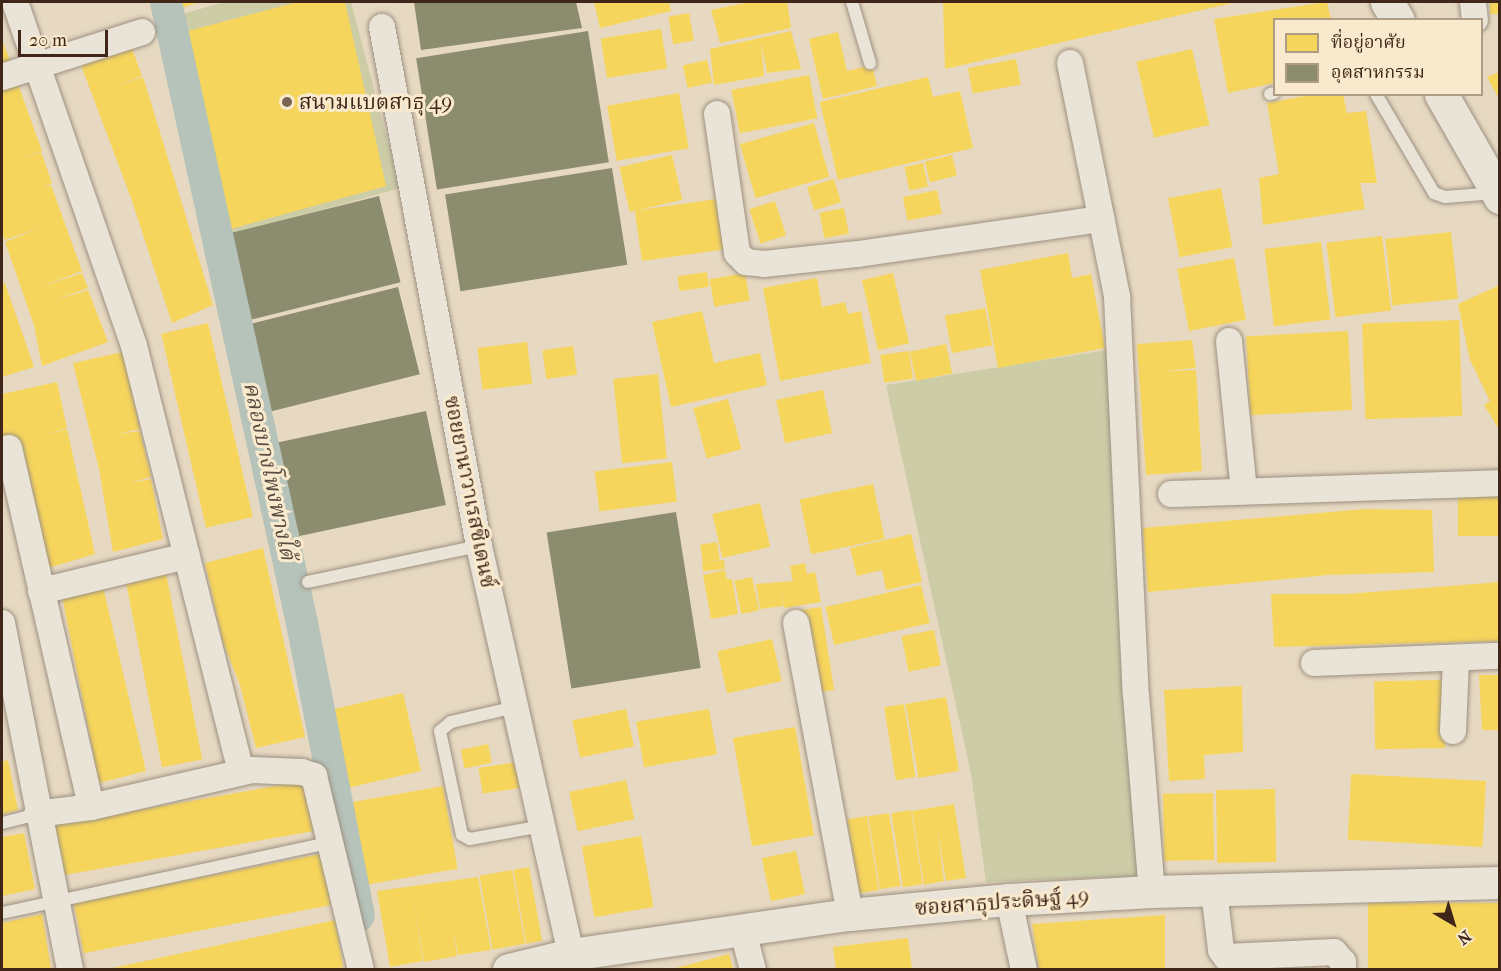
<!DOCTYPE html>
<html>
<head>
<meta charset="utf-8">
<style>
	body { margin:0 }
	#map { position:relative; width:1501px; height:971px; overflow:hidden; background:#e7d9c1; font-family:"IM FELL French Canon","Noto Serif Thai",serif }
	div>[style] { position:absolute }
	[style*='--x'] { left:calc(var(--x)*1px); top:calc(var(--y)*1px); width:calc(var(--w)*1px); rotate:calc(var(--a)*1deg) }
	.green>* { inset:0; background:#cccca7 }
	.homes>* { inset:0; background:#f6d55c; transform-origin:0 0 }
	.industry>* { inset:0; background:#8c8c6e; transform-origin:0 0 }
	.canal>* { height:32px; margin:-16px; padding:0 16px; transform-origin:16px; border-radius:16px; background:#b6c3ba }
	.roads { filter:drop-shadow(0 0 2px #9c9182) drop-shadow(0 0 2px #9c9182) }
	.service>* { height:12px; margin:-6px; padding:0 6px; transform-origin:6px; border-radius:6px; background:#eae3d7 }
	.minor>* { height:26px; margin:-13px; padding:0 13px; transform-origin:13px; border-radius:13px; background:#eae3d7 }
	.tertiary>* { height:32px; margin:-16px; padding:0 16px; transform-origin:16px; border-radius:16px; background:#eae3d7 }
	.secondary>* { height:33px; margin:-16.5px; padding:0 16.5px; transform-origin:16.5px; border-radius:16.5px; background:#eae3d7 }
	.dots>* { width:16px; height:16px; translate:-50% -50%; box-sizing:border-box; border:3px solid #f9eacd; border-radius:50% }
	span { translate:-50% -50%; white-space:nowrap; text-align:center; line-height:1.15; -webkit-text-stroke:6px #f9eacd; paint-order:stroke }
	.poi-label { font-size:21px; color:#402619 }
	.left { translate:0 -50%; text-align:left }
	.street-label { font-size:21px; color:#402619 }
	.water-label { font-size:22px; color:#584b40; font-style:italic }
	.frame { position:absolute; inset:0; border:3px solid #402619; pointer-events:none }
	.legend { position:absolute; left:1273px; top:18px; width:210px; height:78px; box-sizing:border-box; background:#f9eacd; border:2px solid #af9c85; margin:0; padding:8px 10px; list-style:none; font-size:18px; color:#402619 }
	.legend li { display:flex; align-items:center; gap:12px; height:30px }
	.legend b { width:30px; border:2px solid #af9c85 }
	.north { position:absolute; left:1423px; top:893px; width:60px; height:60px; -webkit-text-stroke:4px #f9eacd; paint-order:stroke; rotate:142deg; font-size:16px; font-weight:700; line-height:24px; text-align:center; color:#402619 }
	.north::after { content:''; display:block; margin:auto; width:21px; height:27px; background:#402619; clip-path:polygon(50% 0,100% 100%,50% 72%,0 100%) }
	.scale { position:absolute; left:18px; top:30px; width:90px; height:27px; box-sizing:border-box; border:3px solid #402619; border-top:0; padding-left:8px; font-size:18px; line-height:21px; white-space:nowrap; color:#402619; -webkit-text-stroke:4px #f9eacd; paint-order:stroke }
</style>
</head>
<body>
<div id="map">
	<div class="green">
		<div style="clip-path:polygon(224px 2px,351px 2px,400px 188px,227px 237px,176px 16px)"></div>
		<div style="clip-path:polygon(1107px 350px,1139px 876px,986px 882px,971px 774px,886px 385px)"></div>
	</div>
	<div class="homes">
		<div style="clip-path:polygon(171px 2px,200px 2px,172px 11px)"></div>
		<div style="clip-path:polygon(298px 2px,345px 2px,386px 186px,231px 229px,188px 31px)"></div>
		<div style="clip-path:polygon(594px 2px,669px 2px,671px 11px,600px 28px)"></div>
		<div style="clip-path:polygon(750px 2px,787px 2px,791px 28px,720px 43px,711px 10px)"></div>
		<div style="clip-path:polygon(943px 2px,1237px 2px,945px 69px)"></div>
		<div style="clip-path:polygon(1327px 2px,1331px 20px,1274px 20px,1274px 83px,1228px 93px,1214px 19px)"></div>
		<div style="left:1490px;top:2px;width:10px;height:12px"></div>
		<div style="left:689px;top:13px;width:28px;height:21px;rotate:80deg"></div>
		<div style="left:661px;top:29px;width:40px;height:61px;rotate:81deg"></div>
		<div style="clip-path:polygon(791px 31px,801px 69px,767px 73px,761px 43px,764px 76px,714px 85px,710px 49px)"></div>
		<div style="clip-path:polygon(838px 32px,847px 71px,872px 65px,877px 86px,823px 99px,809px 39px)"></div>
		<div style="clip-path:polygon(2px 40px,12px 66px,2px 70px)"></div>
		<div style="clip-path:polygon(130px 43px,142px 76px,117px 86px,143px 77px,213px 305px,172px 323px,131px 198px,79px 60px)"></div>
		<div style="left:1192px;top:49px;width:78px;height:57px;rotate:77deg"></div>
		<div style="left:1016px;top:59px;width:26px;height:49px;rotate:79deg"></div>
		<div style="left:707px;top:60px;width:23px;height:25px;rotate:77deg"></div>
		<div style="clip-path:polygon(1500px 72px,1500px 100px,1487px 77px)"></div>
		<div style="left:809px;top:75px;width:44px;height:79px;rotate:79deg"></div>
		<div style="clip-path:polygon(928px 77px,933px 97px,960px 91px,973px 148px,838px 180px,820px 102px)"></div>
		<div style="clip-path:polygon(18px 84px,42px 151px,18px 160px,41px 152px,52px 183px,43px 187px,51px 185px,82px 271px,40px 287px,82px 273px,88px 288px,53px 301px,88px 290px,108px 342px,42px 366px,34px 325px,5px 242px,39px 228px,5px 240px,2px 232px,2px 89px)"></div>
		<div style="left:679px;top:93px;width:56px;height:73px;rotate:80deg"></div>
		<div style="clip-path:polygon(1315px 94px,1343px 94px,1347px 113px,1366px 111px,1377px 183px,1360px 183px,1365px 209px,1263px 225px,1259px 178px,1279px 174px,1267px 103px)"></div>
		<div style="left:814px;top:123px;width:56px;height:77px;rotate:74deg"></div>
		<div style="left:672px;top:155px;width:46px;height:54px;rotate:77deg"></div>
		<div style="left:952px;top:155px;width:21px;height:28px;rotate:76deg"></div>
		<div style="left:923px;top:163px;width:24px;height:19px;rotate:78deg"></div>
		<div style="left:834px;top:179px;width:24px;height:28px;rotate:73deg"></div>
		<div style="left:1221px;top:188px;width:60px;height:54px;rotate:79deg"></div>
		<div style="left:937px;top:190px;width:24px;height:35px;rotate:78deg"></div>
		<div style="left:717px;top:199px;width:51px;height:83px;rotate:82deg"></div>
		<div style="left:775px;top:201px;width:36px;height:27px;rotate:72deg"></div>
		<div style="left:844px;top:208px;width:26px;height:25px;rotate:79deg"></div>
		<div style="left:1451px;top:232px;width:67px;height:66px;rotate:84deg"></div>
		<div style="left:1382px;top:236px;width:75px;height:56px;rotate:83deg"></div>
		<div style="left:1321px;top:242px;width:78px;height:57px;rotate:83deg"></div>
		<div style="clip-path:polygon(1068px 253px,1072px 278px,1091px 274px,1105px 348px,998px 368px,980px 270px)"></div>
		<div style="left:1234px;top:258px;width:63px;height:58px;rotate:79deg"></div>
		<div style="left:707px;top:272px;width:15px;height:30px;rotate:82deg"></div>
		<div style="left:745px;top:273px;width:28px;height:36px;rotate:80deg"></div>
		<div style="left:893px;top:273px;width:72px;height:32px;rotate:77deg"></div>
		<div style="clip-path:polygon(817px 278px,822px 307px,845px 302px,848px 314px,861px 311px,871px 363px,780px 381px,763px 288px)"></div>
		<div style="clip-path:polygon(5px 283px,34px 367px,2px 377px,2px 284px)"></div>
		<div style="clip-path:polygon(1500px 285px,1500px 431px,1484px 405px,1490px 401px,1470px 360px,1458px 304px)"></div>
		<div style="left:985px;top:308px;width:38px;height:41px;rotate:79deg"></div>
		<div style="clip-path:polygon(702px 311px,714px 363px,760px 353px,767px 385px,671px 407px,652px 322px)"></div>
		<div style="left:1459px;top:320px;width:96px;height:97px;rotate:88deg"></div>
		<div style="left:208px;top:323px;width:199px;height:48px;rotate:77deg"></div>
		<div style="left:1348px;top:331px;width:79px;height:102px;rotate:87deg"></div>
		<div style="clip-path:polygon(1192px 340px,1196px 368px,1162px 371px,1196px 370px,1202px 471px,1146px 475px,1137px 344px)"></div>
		<div style="left:527px;top:342px;width:42px;height:50px;rotate:83deg"></div>
		<div style="left:946px;top:344px;width:30px;height:37px;rotate:78deg"></div>
		<div style="left:573px;top:346px;width:29px;height:31px;rotate:82deg"></div>
		<div style="left:909px;top:351px;width:28px;height:29px;rotate:82deg"></div>
		<div style="clip-path:polygon(123px 352px,140px 429px,117px 434px,140px 431px,147px 461px,127px 465px,148px 461px,151px 477px,129px 483px,151px 479px,163px 539px,113px 552px,99px 469px,73px 363px)"></div>
		<div style="left:658px;top:374px;width:85px;height:45px;rotate:84deg"></div>
		<div style="clip-path:polygon(57px 382px,67px 428px,41px 436px,67px 429px,95px 554px,45px 569px,2px 443px,2px 394px)"></div>
		<div style="left:823px;top:390px;width:44px;height:48px;rotate:78deg"></div>
		<div style="left:728px;top:399px;width:52px;height:36px;rotate:75deg"></div>
		<div style="left:672px;top:462px;width:40px;height:78px;rotate:83deg"></div>
		<div style="left:1500px;top:483px;width:53px;height:42px;rotate:90deg"></div>
		<div style="left:873px;top:484px;width:56px;height:75px;rotate:78deg"></div>
		<div style="left:760px;top:503px;width:45px;height:49px;rotate:77deg"></div>
		<div style="clip-path:polygon(1365px 509px,1432px 510px,1434px 572px,1328px 575px,1148px 592px,1143px 528px)"></div>
		<div style="clip-path:polygon(911px 534px,922px 582px,886px 590px,882px 570px,857px 576px,850px 548px)"></div>
		<div style="left:717px;top:542px;width:18px;height:17px;rotate:81deg"></div>
		<div style="clip-path:polygon(263px 548px,305px 737px,256px 748px,240px 685px,223px 642px,205px 563px)"></div>
		<div style="left:724px;top:560px;width:9px;height:22px;rotate:84deg"></div>
		<div style="clip-path:polygon(805px 563px,807px 574px,815px 572px,821px 602px,784px 608px,781px 588px,783px 606px,760px 609px,756px 584px,793px 581px,790px 566px)"></div>
		<div style="clip-path:polygon(725px 570px,727px 579px,732px 579px,738px 614px,711px 619px,703px 575px)"></div>
		<div style="left:166px;top:573px;width:190px;height:41px;rotate:79deg"></div>
		<div style="left:752px;top:577px;width:34px;height:18px;rotate:78deg"></div>
		<div style="clip-path:polygon(1500px 582px,1500px 641px,1274px 647px,1271px 594px,1346px 594px)"></div>
		<div style="left:921px;top:585px;width:39px;height:98px;rotate:77deg"></div>
		<div style="clip-path:polygon(103px 587px,146px 771px,99px 783px,62px 596px)"></div>
		<div style="left:821px;top:607px;width:84px;height:23px;rotate:81deg"></div>
		<div style="left:934px;top:630px;width:36px;height:33px;rotate:79deg"></div>
		<div style="left:772px;top:639px;width:43px;height:56px;rotate:77deg"></div>
		<div style="clip-path:polygon(1479px 675px,1500px 675px,1500px 730px,1482px 730px)"></div>
		<div style="left:1444px;top:680px;width:68px;height:70px;rotate:89deg"></div>
		<div style="clip-path:polygon(1242px 686px,1243px 752px,1204px 755px,1205px 779px,1169px 781px,1164px 690px)"></div>
		<div style="left:403px;top:693px;width:80px;height:80px;rotate:77deg"></div>
		<div style="left:946px;top:697px;width:75px;height:41px;rotate:80deg"></div>
		<div style="left:904px;top:704px;width:74px;height:20px;rotate:81deg"></div>
		<div style="left:626px;top:709px;width:38px;height:55px;rotate:78deg"></div>
		<div style="left:709px;top:709px;width:46px;height:74px;rotate:80deg"></div>
		<div style="left:795px;top:727px;width:110px;height:63px;rotate:80deg"></div>
		<div style="left:488px;top:744px;width:19px;height:28px;rotate:78deg"></div>
		<div style="clip-path:polygon(8px 760px,18px 810px,2px 814px,2px 762px)"></div>
		<div style="left:523px;top:761px;width:26px;height:45px;rotate:81deg"></div>
		<div style="left:626px;top:780px;width:40px;height:58px;rotate:78deg"></div>
		<div style="left:304px;top:781px;width:51px;height:255px;rotate:80deg"></div>
		<div style="left:1486px;top:781px;width:66px;height:135px;rotate:93deg"></div>
		<div style="left:443px;top:786px;width:84px;height:93px;rotate:80deg"></div>
		<div style="left:1275px;top:789px;width:73px;height:59px;rotate:89deg"></div>
		<div style="left:1213px;top:793px;width:67px;height:50px;rotate:89deg"></div>
		<div style="clip-path:polygon(954px 804px,966px 878px,946px 881px,937px 826px,944px 881px,924px 885px,912px 811px)"></div>
		<div style="left:911px;top:810px;width:75px;height:20px;rotate:81deg"></div>
		<div style="left:889px;top:813px;width:74px;height:21px;rotate:81deg"></div>
		<div style="left:867px;top:816px;width:75px;height:20px;rotate:81deg"></div>
		<div style="clip-path:polygon(24px 833px,35px 889px,2px 896px,2px 837px)"></div>
		<div style="left:641px;top:836px;width:72px;height:60px;rotate:80deg"></div>
		<div style="left:796px;top:851px;width:44px;height:35px;rotate:78deg"></div>
		<div style="left:321px;top:854px;width:52px;height:252px;rotate:79deg"></div>
		<div style="left:529px;top:867px;width:75px;height:16px;rotate:80deg"></div>
		<div style="left:512px;top:870px;width:75px;height:33px;rotate:80deg"></div>
		<div style="clip-path:polygon(478px 877px,491px 950px,458px 955px,453px 929px,457px 956px,424px 962px,413px 898px,423px 961px,390px 967px,377px 891px)"></div>
		<div style="left:1500px;top:903px;width:66px;height:132px;rotate:90deg"></div>
		<div style="clip-path:polygon(42px 914px,51px 968px,2px 969px,2px 923px)"></div>
		<div style="clip-path:polygon(1165px 915px,1165px 969px,1039px 969px,1032px 924px)"></div>
		<div style="clip-path:polygon(335px 920px,343px 967px,331px 969px,108px 969px)"></div>
		<div style="clip-path:polygon(908px 938px,912px 969px,836px 969px,833px 947px)"></div>
		<div style="clip-path:polygon(729px 954px,733px 969px,672px 969px)"></div>
	</div>
	<div class="industry">
		<div style="clip-path:polygon(414px 2px,576px 2px,582px 28px,421px 50px)"></div>
		<div style="left:588px;top:31px;width:133px;height:174px;rotate:81deg"></div>
		<div style="left:612px;top:168px;width:98px;height:169px;rotate:81deg"></div>
		<div style="left:379px;top:196px;width:89px;height:162px;rotate:76deg"></div>
		<div style="left:398px;top:287px;width:90px;height:161px;rotate:76deg"></div>
		<div style="left:426px;top:411px;width:96px;height:158px;rotate:78deg"></div>
		<div style="left:676px;top:512px;width:158px;height:131px;rotate:81deg"></div>
	</div>
	<div class="canal">
		<div style="--x:166;--y:2;--w:636;--a:77.65"></div>
		<div style="--x:302;--y:623;--w:298;--a:79"></div>
	</div>
	<div class="roads">
		<div class="service">
			<div style="--x:852;--y:2;--w:64;--a:73.6"></div>
			<div style="--x:1270;--y:94;--w:4;--a:-14"></div>
			<div style="--x:1376;--y:94;--w:115;--a:59.6"></div>
			<div style="--x:1434;--y:193;--w:12;--a:20"></div>
			<div style="--x:1445;--y:197;--w:51;--a:-4.5"></div>
			<div style="--x:308;--y:582;--w:175;--a:-11.9"></div>
			<div style="--x:515;--y:707;--w:66;--a:166.8"></div>
			<div style="--x:451;--y:722;--w:14;--a:141"></div>
			<div style="--x:440;--y:731;--w:106;--a:78.1"></div>
			<div style="--x:462;--y:835;--w:9;--a:27"></div>
			<div style="--x:470;--y:839;--w:73;--a:-10.2"></div>
			<div style="--x:2;--y:823;--w:36;--a:-14"></div>
			<div style="--x:2;--y:913;--w:334;--a:-12.1"></div>
		</div>
		<div class="minor">
			<div style="--x:15;--y:2;--w:364;--a:70.9"></div>
			<div style="--x:134;--y:346;--w:439;--a:75.9"></div>
			<div style="--x:1473;--y:2;--w:18;--a:84"></div>
			<div style="--x:382;--y:27;--w:528;--a:79.41"></div>
			<div style="--x:479;--y:546;--w:419;--a:77.3"></div>
			<div style="--x:1070;--y:63;--w:239;--a:78.6"></div>
			<div style="--x:1117;--y:297;--w:398;--a:87.3"></div>
			<div style="--x:1136;--y:695;--w:198;--a:85.4"></div>
			<div style="--x:2;--y:77;--w:147;--a:-17.8"></div>
			<div style="--x:717;--y:114;--w:140;--a:81.8"></div>
			<div style="--x:737;--y:253;--w:13;--a:45"></div>
			<div style="--x:746;--y:262;--w:18;--a:6"></div>
			<div style="--x:764;--y:264;--w:95;--a:-6.1"></div>
			<div style="--x:858;--y:254;--w:246;--a:-8.2"></div>
			<div style="--x:1229;--y:341;--w:151;--a:84.3"></div>
			<div style="--x:9;--y:448;--w:368;--a:77.1"></div>
			<div style="--x:1171;--y:494;--w:329;--a:-1.9"></div>
			<div style="--x:41;--y:591;--w:150;--a:-13.5"></div>
			<div style="--x:2;--y:623;--w:354;--a:78.9"></div>
			<div style="--x:796;--y:623;--w:297;--a:79.5"></div>
			<div style="--x:1314;--y:663;--w:186;--a:-2.2"></div>
			<div style="--x:1453;--y:731;--w:73;--a:-87.6"></div>
			<div style="--x:37;--y:814;--w:54;--a:-7.4"></div>
			<div style="--x:91;--y:807;--w:165;--a:-12.9"></div>
			<div style="--x:252;--y:770;--w:50;--a:2.3"></div>
			<div style="--x:302;--y:772;--w:13;--a:18"></div>
			<div style="--x:314;--y:776;--w:200;--a:76.4"></div>
			<div style="--x:1214;--y:891;--w:59;--a:83.2"></div>
			<div style="--x:1221;--y:950;--w:9;--a:54"></div>
			<div style="--x:1226;--y:957;--w:108;--a:-2.7"></div>
			<div style="--x:1334;--y:952;--w:13;--a:48"></div>
			<div style="--x:1343;--y:962;--w:8;--a:90"></div>
			<div style="--x:1009;--y:900;--w:72;--a:77.9"></div>
			<div style="--x:743;--y:931;--w:40;--a:75.6"></div>
		</div>
		<div class="tertiary">
			<div style="--x:509;--y:970;--w:64;--a:-13.6"></div>
			<div style="--x:571;--y:955;--w:282;--a:-8.2"></div>
			<div style="--x:850;--y:915;--w:160;--a:-5.4"></div>
			<div style="--x:1009;--y:900;--w:143;--a:-3.2"></div>
			<div style="--x:1152;--y:892;--w:348;--a:-1.5"></div>
		</div>
		<div class="secondary">
			<div style="--x:1387;--y:2;--w:21;--a:59"></div>
			<div style="--x:1441;--y:94;--w:119;--a:60.2"></div>
		</div>
	</div>
	<div class="dots">
		<div style="left:287px;top:102px;background:#7a6554"></div>
	</div>
	<div class="poi-label">
		<span class="left" style="left:299px;top:102px">สนามแบตสาธุ 49</span>
	</div>
	<div class="street-label">
		<span style="left:470px;top:492px;rotate:79deg">ซอยยานาวาเรสซิเดนซ์</span>
		<span style="left:1002px;top:902px;rotate:-4deg">ซอยสาธุประดิษฐ์ 49</span>
	</div>
	<div class="water-label">
		<span style="left:269px;top:471px;rotate:78deg">คลองบางโพงพางใต้</span>
	</div>
	<div class="frame"></div>
	<ul class="legend">
	<li><b style="height:16px;background:#f6d55c"></b>ที่อยู่อาศัย</li>
	<li><b style="height:16px;background:#8c8c6e"></b>อุตสาหกรรม</li>
	</ul>
	<div class="north">N</div>
	<div class="scale">20 m</div>
</div>
</body>
</html>
